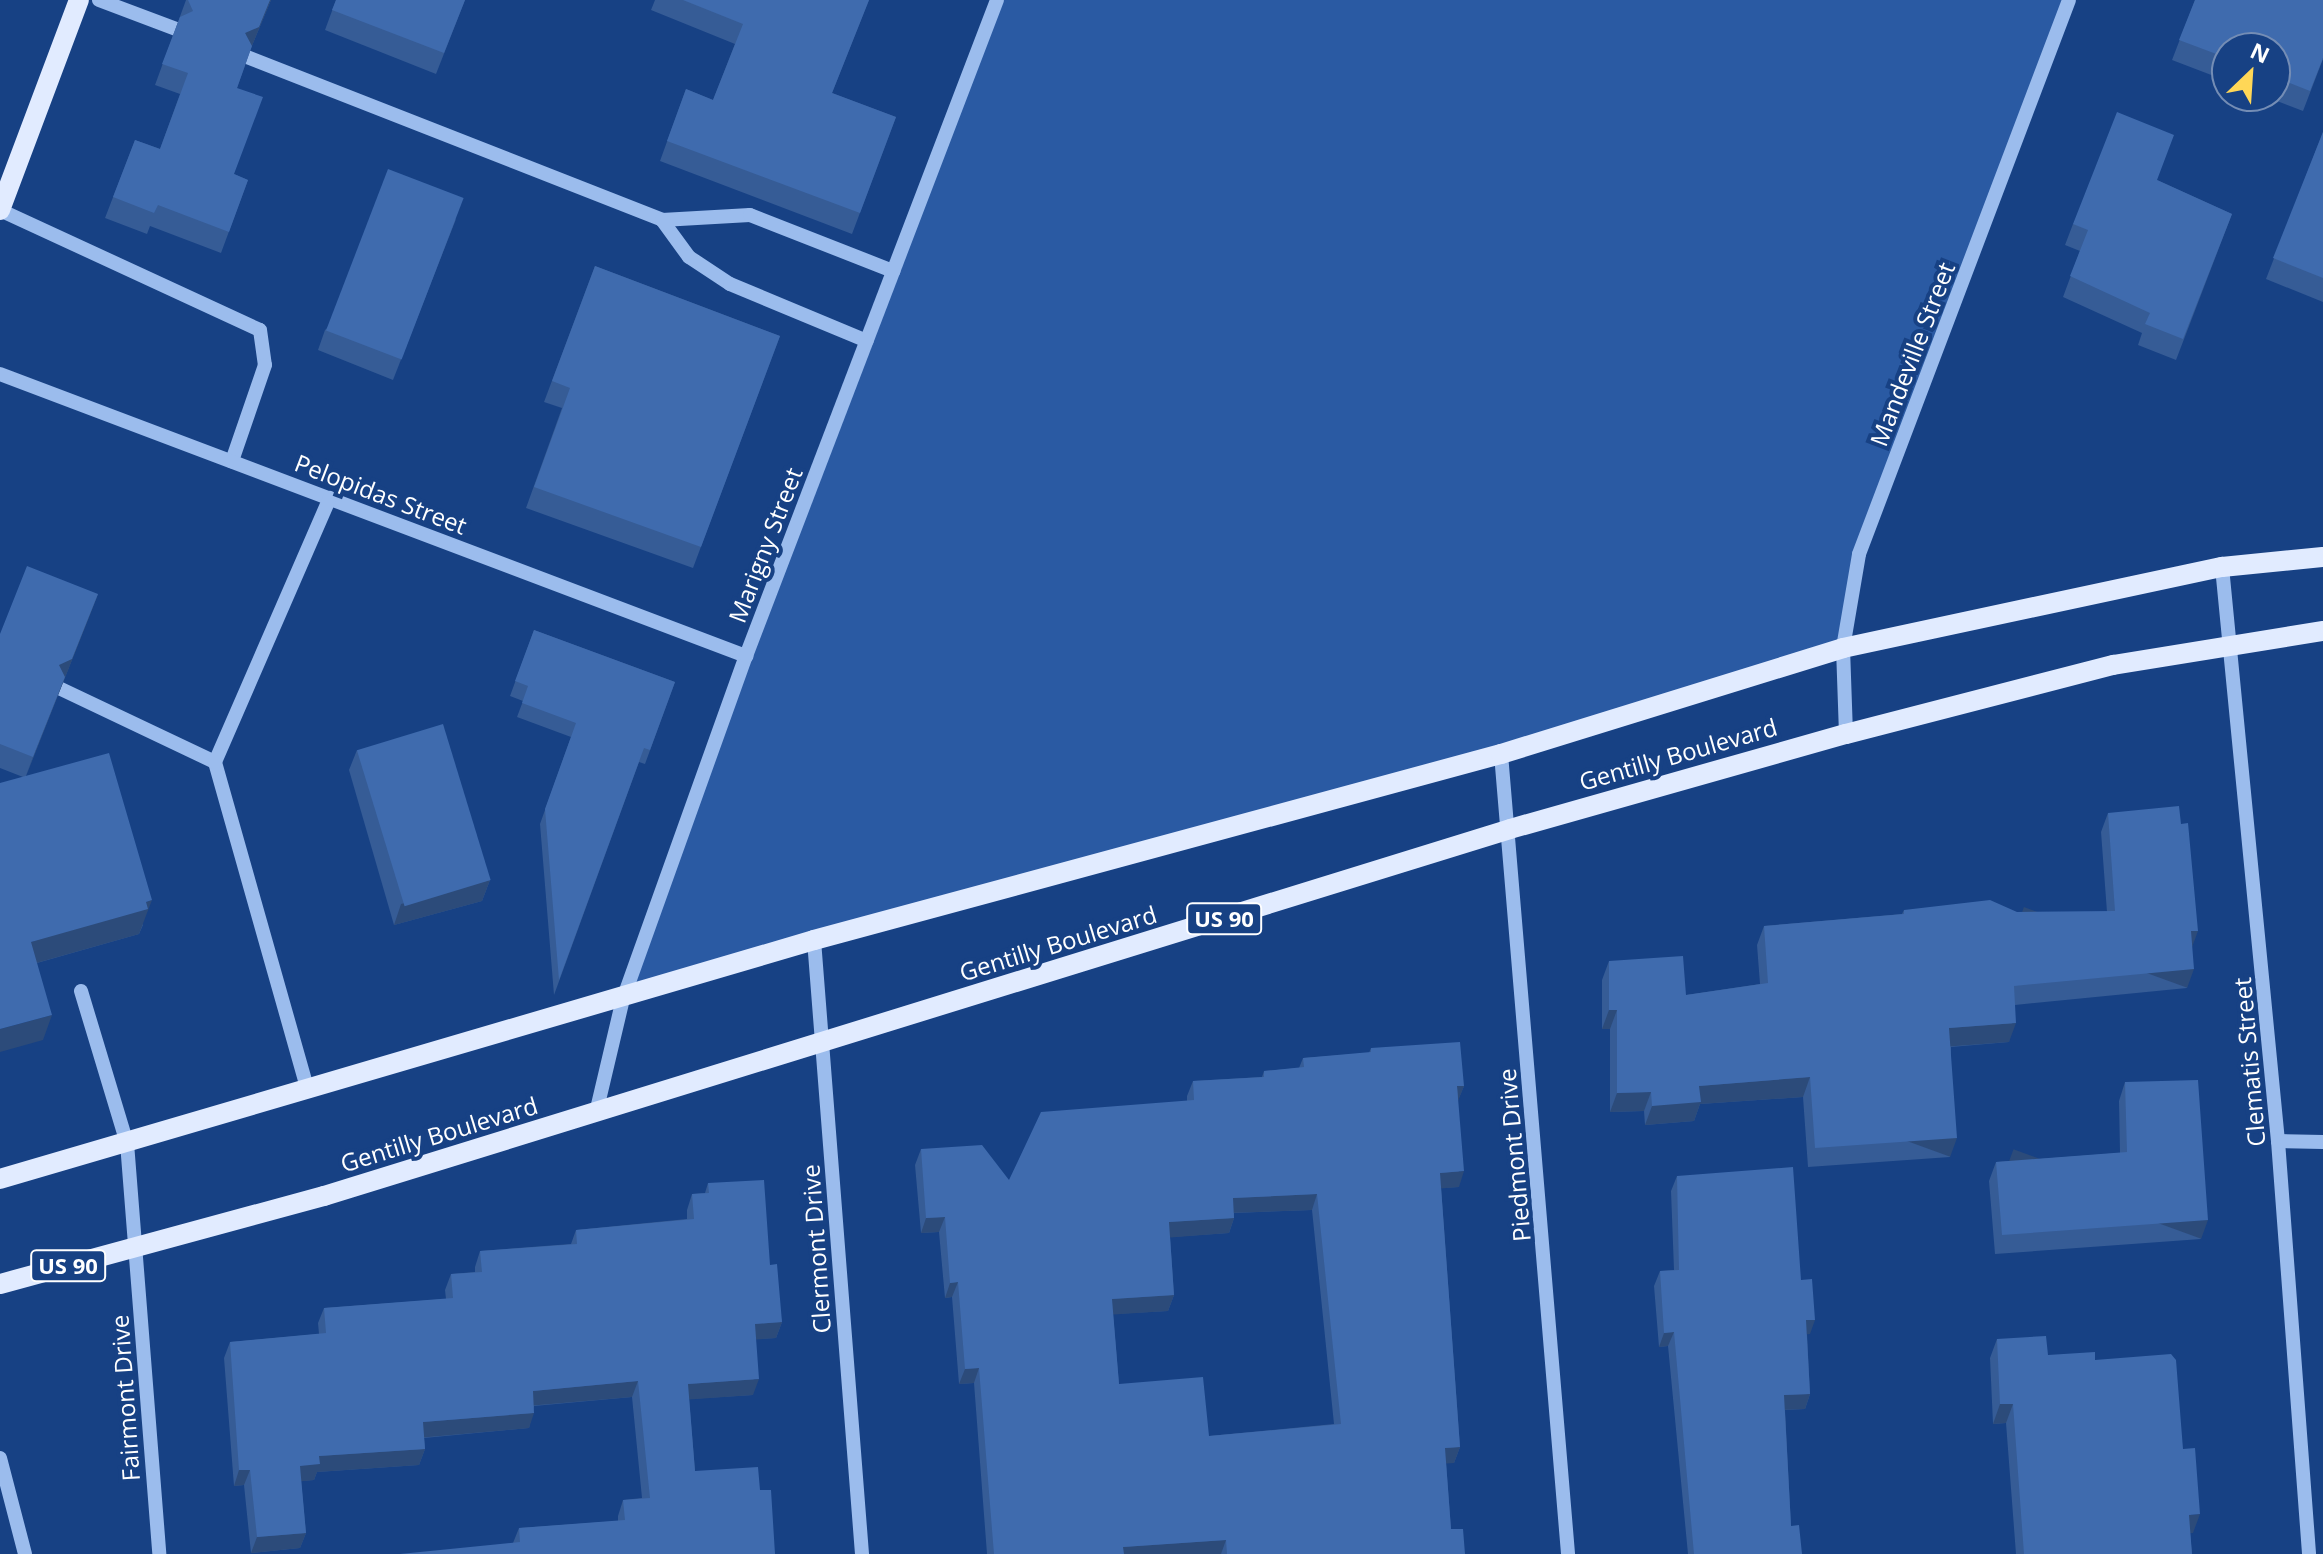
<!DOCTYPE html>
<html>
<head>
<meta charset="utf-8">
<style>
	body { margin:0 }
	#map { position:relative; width:2323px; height:1554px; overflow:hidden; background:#174184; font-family:"Open Sans",sans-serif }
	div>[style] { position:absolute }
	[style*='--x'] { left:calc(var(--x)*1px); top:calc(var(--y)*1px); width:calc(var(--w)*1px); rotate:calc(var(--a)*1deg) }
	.green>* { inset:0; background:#2a5aa3 }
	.minor>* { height:14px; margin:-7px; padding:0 7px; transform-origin:7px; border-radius:7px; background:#9bbced }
	.major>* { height:20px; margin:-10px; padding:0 10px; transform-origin:10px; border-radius:10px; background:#e1ebff }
	.wall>* { inset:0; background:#365c96 }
	.shaded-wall>* { inset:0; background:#2c4b7a; transform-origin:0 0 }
	.building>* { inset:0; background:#3f6bae; transform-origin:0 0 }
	span { translate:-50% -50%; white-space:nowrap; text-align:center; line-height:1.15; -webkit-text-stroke:8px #174184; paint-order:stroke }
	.shield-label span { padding:2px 6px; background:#174184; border:2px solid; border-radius:6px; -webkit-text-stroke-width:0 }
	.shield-label { font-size:22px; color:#fff; font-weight:700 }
	.street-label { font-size:24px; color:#fff }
	.north { position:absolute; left:2211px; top:32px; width:80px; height:80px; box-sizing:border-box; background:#174184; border:2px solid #748db5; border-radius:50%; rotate:25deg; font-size:22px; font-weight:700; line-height:32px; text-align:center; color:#fff }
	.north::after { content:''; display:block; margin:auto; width:28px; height:36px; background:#ffd757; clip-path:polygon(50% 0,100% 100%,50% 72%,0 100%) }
</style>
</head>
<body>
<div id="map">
	<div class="green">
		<div style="clip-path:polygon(997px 0,2069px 0,1859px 554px,1843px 648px,623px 999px)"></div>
	</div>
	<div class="minor">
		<div style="--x:99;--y:0;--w:82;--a:20.6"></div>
		<div style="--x:247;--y:57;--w:446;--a:21.4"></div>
		<div style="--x:662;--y:220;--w:88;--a:-3.3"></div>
		<div style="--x:750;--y:215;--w:154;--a:21.4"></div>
		<div style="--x:0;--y:210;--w:286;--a:24.8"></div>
		<div style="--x:260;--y:330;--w:35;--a:82"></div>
		<div style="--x:265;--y:365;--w:102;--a:109"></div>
		<div style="--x:662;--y:220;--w:46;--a:53.9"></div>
		<div style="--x:689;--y:257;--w:49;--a:33.4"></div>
		<div style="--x:730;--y:284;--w:148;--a:22.6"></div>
		<div style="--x:0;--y:374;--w:798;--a:20.71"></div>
		<div style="--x:2222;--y:567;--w:577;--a:84.43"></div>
		<div style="--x:2278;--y:1141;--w:414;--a:85.7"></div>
		<div style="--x:61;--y:689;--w:170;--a:25.4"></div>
		<div style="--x:1846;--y:734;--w:86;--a:-92"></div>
		<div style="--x:1843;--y:648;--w:95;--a:-80.3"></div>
		<div style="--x:1859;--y:554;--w:592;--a:-69.24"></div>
		<div style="--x:1501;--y:754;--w:803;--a:85.21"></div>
		<div style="--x:814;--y:940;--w:616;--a:85.53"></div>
		<div style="--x:81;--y:991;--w:159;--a:73.2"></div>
		<div style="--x:127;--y:1143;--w:412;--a:85.5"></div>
		<div style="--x:308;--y:1091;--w:342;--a:-105.8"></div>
		<div style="--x:215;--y:762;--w:288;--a:-66.5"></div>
		<div style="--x:596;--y:1113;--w:117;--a:-76.7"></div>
		<div style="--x:623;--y:999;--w:364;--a:-70.3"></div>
		<div style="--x:746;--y:656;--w:702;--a:-69.06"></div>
		<div style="--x:2278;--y:1141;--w:45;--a:1.3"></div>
		<div style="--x:0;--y:1458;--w:99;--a:75.4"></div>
	</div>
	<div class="major">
		<div style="--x:0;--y:210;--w:224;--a:-69.4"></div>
		<div style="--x:0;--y:1179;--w:848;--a:-16.36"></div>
		<div style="--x:814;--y:940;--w:712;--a:-15.15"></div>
		<div style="--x:1501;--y:754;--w:358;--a:-17.2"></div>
		<div style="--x:1843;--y:648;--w:388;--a:-12.1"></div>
		<div style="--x:2222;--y:567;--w:101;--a:-5.7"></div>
		<div style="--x:0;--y:1284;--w:336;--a:-15.2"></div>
		<div style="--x:324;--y:1196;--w:1241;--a:-17.19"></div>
		<div style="--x:1510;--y:829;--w:349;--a:-15.8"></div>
		<div style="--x:1846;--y:734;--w:276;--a:-14.5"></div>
		<div style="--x:2113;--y:665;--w:213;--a:-9.2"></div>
	</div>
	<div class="wall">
		<div style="clip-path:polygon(186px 0,271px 0,251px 48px,237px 88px,234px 174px,248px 180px,221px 253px,150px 226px,147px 234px,105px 218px,135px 140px,160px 149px,180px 94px,155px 85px)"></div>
		<div style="clip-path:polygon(336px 0,465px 0,436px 74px,325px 30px)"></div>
		<div style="clip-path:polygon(655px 0,869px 0,832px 93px,896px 117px,852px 234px,660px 161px,686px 89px,713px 100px,735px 44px,651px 10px)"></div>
		<div style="clip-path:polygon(2195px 0,2323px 59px,2303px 111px,2264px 96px,2275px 96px,2275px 48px,2227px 48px,2227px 81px,2172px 60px)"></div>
		<div style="clip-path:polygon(2323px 132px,2323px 302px,2266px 279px)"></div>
		<div style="clip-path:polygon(2157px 180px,2232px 214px,2176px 360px,2138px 345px,2142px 333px,2063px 297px,2080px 251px,2065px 245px,2073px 224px)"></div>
		<div style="clip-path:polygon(456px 219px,393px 380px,318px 350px,325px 330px)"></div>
		<div style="clip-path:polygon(595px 266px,780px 336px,693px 568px,526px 508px,562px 408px,544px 402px)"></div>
		<div style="clip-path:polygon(98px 594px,26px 776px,143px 925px,139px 934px,37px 963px,43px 1040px,23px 777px,0 768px,0 634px)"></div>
		<div style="clip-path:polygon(534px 630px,675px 682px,645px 764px,639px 762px,554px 995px,540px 824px,571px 737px,517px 717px,523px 701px,510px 696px)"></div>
		<div style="clip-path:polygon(357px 750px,490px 880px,482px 901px,394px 925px,349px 770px)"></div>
		<div style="clip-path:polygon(2108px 813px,2192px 946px,2187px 988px,2015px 1005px,2009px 1042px,1951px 1047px,1950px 1157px,1808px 1167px,1803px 1097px,1700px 1104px,1694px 1121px,1645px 1125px,1644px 1111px,1610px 1112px,1610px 1029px,1602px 1029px,1602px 980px,1609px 961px,1686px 995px,1760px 984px,1757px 945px,1764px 926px,1902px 914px,1904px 910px,2017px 912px,2107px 912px,2101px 832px)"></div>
		<div style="clip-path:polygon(evenodd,1371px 1048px,1464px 1086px,1458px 1100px,1459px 1187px,1441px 1188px,1460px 1447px,1454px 1463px,1446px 1463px,1451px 1529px,1465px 1554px,987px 1554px,974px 1383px,959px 1384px,952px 1297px,945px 1298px,939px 1232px,921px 1233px,915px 1165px,921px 1149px,1009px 1180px,1187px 1101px,1187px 1096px,1193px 1081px,1262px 1077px,1264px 1071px,1299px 1068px,1303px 1058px,1369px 1053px,1371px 1048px,1312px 1210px,1334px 1424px,1209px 1436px,1119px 1384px,1113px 1314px,1168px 1311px,1174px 1295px,1170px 1237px,1229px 1233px,1234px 1218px,1234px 1213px,1312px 1210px)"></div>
		<div style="clip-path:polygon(2125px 1082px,2201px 1239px,1995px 1254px,1989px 1181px,1996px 1162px,2120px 1153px,2119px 1101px)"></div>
		<div style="clip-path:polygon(1677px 1176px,1801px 1280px,1810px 1334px,1807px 1334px,1810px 1394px,1805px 1409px,1785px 1410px,1791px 1526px,1802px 1554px,1688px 1554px,1668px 1346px,1659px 1347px,1654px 1286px,1660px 1271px,1674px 1270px,1671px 1191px)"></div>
		<div style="clip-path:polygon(708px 1183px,770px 1265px,782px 1322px,776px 1338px,756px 1339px,753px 1395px,689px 1399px,695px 1471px,760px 1490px,775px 1554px,513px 1543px,519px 1528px,618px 1521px,618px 1516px,623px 1500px,642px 1498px,632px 1397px,534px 1406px,529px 1428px,424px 1438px,425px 1449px,419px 1465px,317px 1472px,314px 1480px,301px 1481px,306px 1533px,300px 1548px,251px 1553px,244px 1485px,234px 1486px,224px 1358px,230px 1342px,319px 1334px,318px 1323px,324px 1308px,446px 1299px,445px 1290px,451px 1274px,475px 1272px,475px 1267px,480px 1251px,571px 1244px,576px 1230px,687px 1219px,687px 1210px,692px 1194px,705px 1193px)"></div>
		<div style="clip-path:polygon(1997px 1339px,2048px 1355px,2095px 1360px,2183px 1449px,2193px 1533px,2190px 1533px,2192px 1554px,2016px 1554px,2006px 1423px,1993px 1424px,1990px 1358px)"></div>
	</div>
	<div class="shaded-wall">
		<div style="clip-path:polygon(270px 0,271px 0,251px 48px,245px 33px)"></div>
		<div style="clip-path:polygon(98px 594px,90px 615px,25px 778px,33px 757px,59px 665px)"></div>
		<div style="clip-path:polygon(490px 880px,482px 901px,394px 925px,401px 904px)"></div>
		<div style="clip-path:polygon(152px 900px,139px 934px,22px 967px,31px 942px)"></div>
		<div style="clip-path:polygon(2191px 931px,2198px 931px,2191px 950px)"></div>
		<div style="left:2194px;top:969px;width:20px;height:181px;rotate:110deg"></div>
		<div style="clip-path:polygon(1609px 1010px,1617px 1010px,1610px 1029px,1602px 1029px)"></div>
		<div style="clip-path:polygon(52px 1015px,43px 1040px,0 1052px,0 1029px)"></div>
		<div style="clip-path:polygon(2016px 1023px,2009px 1042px,1942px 1047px,1949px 1028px)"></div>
		<div style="clip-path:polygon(1810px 1077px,1803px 1097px,1700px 1104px,1694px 1121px,1645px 1125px,1652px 1106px,1699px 1086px)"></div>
		<div style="clip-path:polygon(1457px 1086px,1464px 1086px,1458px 1101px)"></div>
		<div style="clip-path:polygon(1651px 1092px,1644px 1111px,1610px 1112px,1617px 1093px)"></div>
		<div style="left:1957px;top:1138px;width:20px;height:142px;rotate:110deg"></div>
		<div style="clip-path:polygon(1464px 1171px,1459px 1187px,1434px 1189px,1440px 1173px)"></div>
		<div style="clip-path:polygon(1317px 1194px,1312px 1210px,1227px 1213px,1233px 1198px)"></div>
		<div style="clip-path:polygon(945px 1217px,939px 1232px,921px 1233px,926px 1218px)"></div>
		<div style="clip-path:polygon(1234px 1218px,1229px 1233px,1164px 1238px,1169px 1222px)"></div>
		<div style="left:2208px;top:1220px;width:20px;height:207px;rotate:110deg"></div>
		<div style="clip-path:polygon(958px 1282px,952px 1297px,945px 1298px,950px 1283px)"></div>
		<div style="clip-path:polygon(1174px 1295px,1168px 1311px,1106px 1315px,1112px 1299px)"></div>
		<div style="clip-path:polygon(1806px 1320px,1815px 1320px,1810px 1334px,1801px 1335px)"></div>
		<div style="clip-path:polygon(782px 1322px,776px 1338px,749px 1340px,755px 1324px)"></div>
		<div style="clip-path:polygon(1674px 1332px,1668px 1346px,1659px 1347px,1664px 1333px)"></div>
		<div style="clip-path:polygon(979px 1368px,974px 1383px,959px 1384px,965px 1369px)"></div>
		<div style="clip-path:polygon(759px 1379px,753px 1395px,682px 1400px,688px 1384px)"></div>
		<div style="clip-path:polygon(638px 1381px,632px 1397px,527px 1406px,533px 1391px)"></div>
		<div style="clip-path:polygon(1810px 1394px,1805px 1409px,1779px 1410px,1784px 1395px)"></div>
		<div style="clip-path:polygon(2000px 1404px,2013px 1404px,2006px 1423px,1993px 1424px)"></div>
		<div style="clip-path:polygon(534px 1413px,529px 1428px,417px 1438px,423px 1422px)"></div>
		<div style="clip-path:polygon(1460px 1447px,1454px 1463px,1439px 1464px,1445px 1448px)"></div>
		<div style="clip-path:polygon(425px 1449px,419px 1465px,317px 1472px,314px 1480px,294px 1482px,300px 1466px,319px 1456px)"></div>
		<div style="clip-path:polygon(239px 1470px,250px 1470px,244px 1485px,234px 1486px)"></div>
		<div style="clip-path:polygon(2200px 1514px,2193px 1533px,2182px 1534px,2189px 1515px)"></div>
		<div style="clip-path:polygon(306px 1533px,300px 1548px,251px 1553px,257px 1537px)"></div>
		<div style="clip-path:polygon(1226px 1540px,1221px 1554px,1121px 1554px,1123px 1547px)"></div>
	</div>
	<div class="building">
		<div style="clip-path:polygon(188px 0,270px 0,259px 27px,245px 33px,252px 46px,237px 88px,263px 97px,234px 174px,248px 180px,229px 232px,158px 205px,154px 213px,113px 197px,135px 140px,160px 149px,188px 73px,162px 64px,180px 17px,193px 11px)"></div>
		<div style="clip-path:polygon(336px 0,465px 0,444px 53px,332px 10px)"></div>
		<div style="clip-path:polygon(683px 0,869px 0,832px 93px,896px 117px,860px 213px,667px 141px,686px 89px,713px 100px,743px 24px)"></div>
		<div style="clip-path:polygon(2195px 0,2323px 0,2323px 58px,2310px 91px,2275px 77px,2275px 48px,2227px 48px,2227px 58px,2179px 40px)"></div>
		<div style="clip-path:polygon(2117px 112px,2174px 135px,2157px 180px,2232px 214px,2183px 339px,2145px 324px,2150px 313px,2070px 276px,2088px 230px,2073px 224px)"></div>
		<div style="clip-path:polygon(2323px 132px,2323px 278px,2273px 258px)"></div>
		<div style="left:388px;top:169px;width:81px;height:173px;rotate:21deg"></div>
		<div style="clip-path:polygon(595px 266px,780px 336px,701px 547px,534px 487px,570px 388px,552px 381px)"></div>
		<div style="clip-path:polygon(27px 566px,98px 594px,72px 659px,59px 665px,65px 677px,33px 757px,0 744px,0 634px)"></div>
		<div style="clip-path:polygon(534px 630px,675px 682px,650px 750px,644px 748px,559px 980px,545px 809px,576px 723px,522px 703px,528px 686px,515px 681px)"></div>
		<div style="left:443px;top:724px;width:163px;height:90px;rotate:73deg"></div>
		<div style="clip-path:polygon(109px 753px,152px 900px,146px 902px,148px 909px,31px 942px,52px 1015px,0 1029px,0 783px)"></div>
		<div style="clip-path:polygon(2179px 806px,2181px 824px,2188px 823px,2198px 931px,2191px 931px,2194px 969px,2014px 986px,2016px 1023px,1949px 1028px,1957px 1138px,1815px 1148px,1810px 1077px,1699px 1086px,1701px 1102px,1652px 1106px,1651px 1092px,1617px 1093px,1617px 1010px,1609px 1010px,1609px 961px,1683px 956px,1686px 995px,1768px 983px,1764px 926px,1904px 914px,1904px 910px,1990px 900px,2017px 912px,2115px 911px,2108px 813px)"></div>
		<div style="clip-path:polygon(evenodd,1460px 1042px,1464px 1086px,1457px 1086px,1464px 1171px,1440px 1173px,1460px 1447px,1445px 1448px,1451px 1529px,1463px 1529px,1465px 1554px,1227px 1554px,1226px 1540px,1123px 1547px,1124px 1554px,994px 1554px,979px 1368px,965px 1369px,958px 1282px,950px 1283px,945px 1217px,926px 1218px,921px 1149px,982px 1145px,1009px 1180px,1041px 1112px,1194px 1100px,1193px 1081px,1264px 1077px,1264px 1071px,1304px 1067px,1303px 1058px,1371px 1052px,1371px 1048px,1460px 1042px,1317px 1194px,1341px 1424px,1209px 1436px,1203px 1377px,1119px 1384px,1112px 1299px,1174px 1295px,1169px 1222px,1234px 1218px,1233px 1198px,1317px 1194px)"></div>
		<div style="clip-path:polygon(2198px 1080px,2208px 1220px,2002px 1235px,1996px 1162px,2127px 1152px,2125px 1082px)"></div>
		<div style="clip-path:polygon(1793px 1167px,1801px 1280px,1812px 1279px,1815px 1320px,1806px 1320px,1810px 1394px,1784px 1395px,1791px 1526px,1799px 1525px,1802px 1554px,1694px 1554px,1674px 1332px,1664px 1333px,1660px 1271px,1679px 1270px,1677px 1176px)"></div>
		<div style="clip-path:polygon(764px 1180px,770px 1265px,777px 1264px,782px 1322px,755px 1324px,759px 1379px,688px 1384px,695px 1471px,758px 1467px,760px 1490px,771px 1490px,775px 1554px,400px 1554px,520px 1542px,519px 1528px,625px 1520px,623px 1500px,650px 1498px,638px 1381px,533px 1391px,534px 1413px,423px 1422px,425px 1449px,319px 1456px,320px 1464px,300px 1466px,306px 1533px,257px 1537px,250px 1470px,239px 1470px,230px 1342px,326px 1333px,324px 1308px,453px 1298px,451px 1274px,482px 1272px,480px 1251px,577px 1244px,576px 1230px,694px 1219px,692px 1194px,709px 1193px,708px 1183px)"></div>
		<div style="clip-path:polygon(2046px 1336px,2048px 1355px,2095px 1352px,2095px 1360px,2171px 1354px,2176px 1360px,2183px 1449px,2195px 1448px,2200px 1514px,2189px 1515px,2192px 1554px,2024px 1554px,2013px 1404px,2000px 1404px,1997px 1339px)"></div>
	</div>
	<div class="shield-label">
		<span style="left:1224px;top:919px">US 90</span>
		<span style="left:68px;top:1266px">US 90</span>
	</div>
	<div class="street-label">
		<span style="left:1912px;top:354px;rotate:-69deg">Mandeville Street</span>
		<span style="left:381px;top:494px;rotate:21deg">Pelopidas Street</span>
		<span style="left:765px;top:545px;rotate:-69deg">Marigny Street</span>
		<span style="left:1678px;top:754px;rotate:-16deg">Gentilly Boulevard</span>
		<span style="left:1058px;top:943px;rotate:-17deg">Gentilly Boulevard</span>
		<span style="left:2249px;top:1062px;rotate:-95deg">Clematis Street</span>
		<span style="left:439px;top:1134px;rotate:-17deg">Gentilly Boulevard</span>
		<span style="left:1514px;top:1155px;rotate:-95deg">Piedmont Drive</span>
		<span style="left:816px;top:1249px;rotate:-94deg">Clermont Drive</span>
		<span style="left:125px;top:1398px;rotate:-94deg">Fairmont Drive</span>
	</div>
	<div class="north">N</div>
</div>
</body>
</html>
